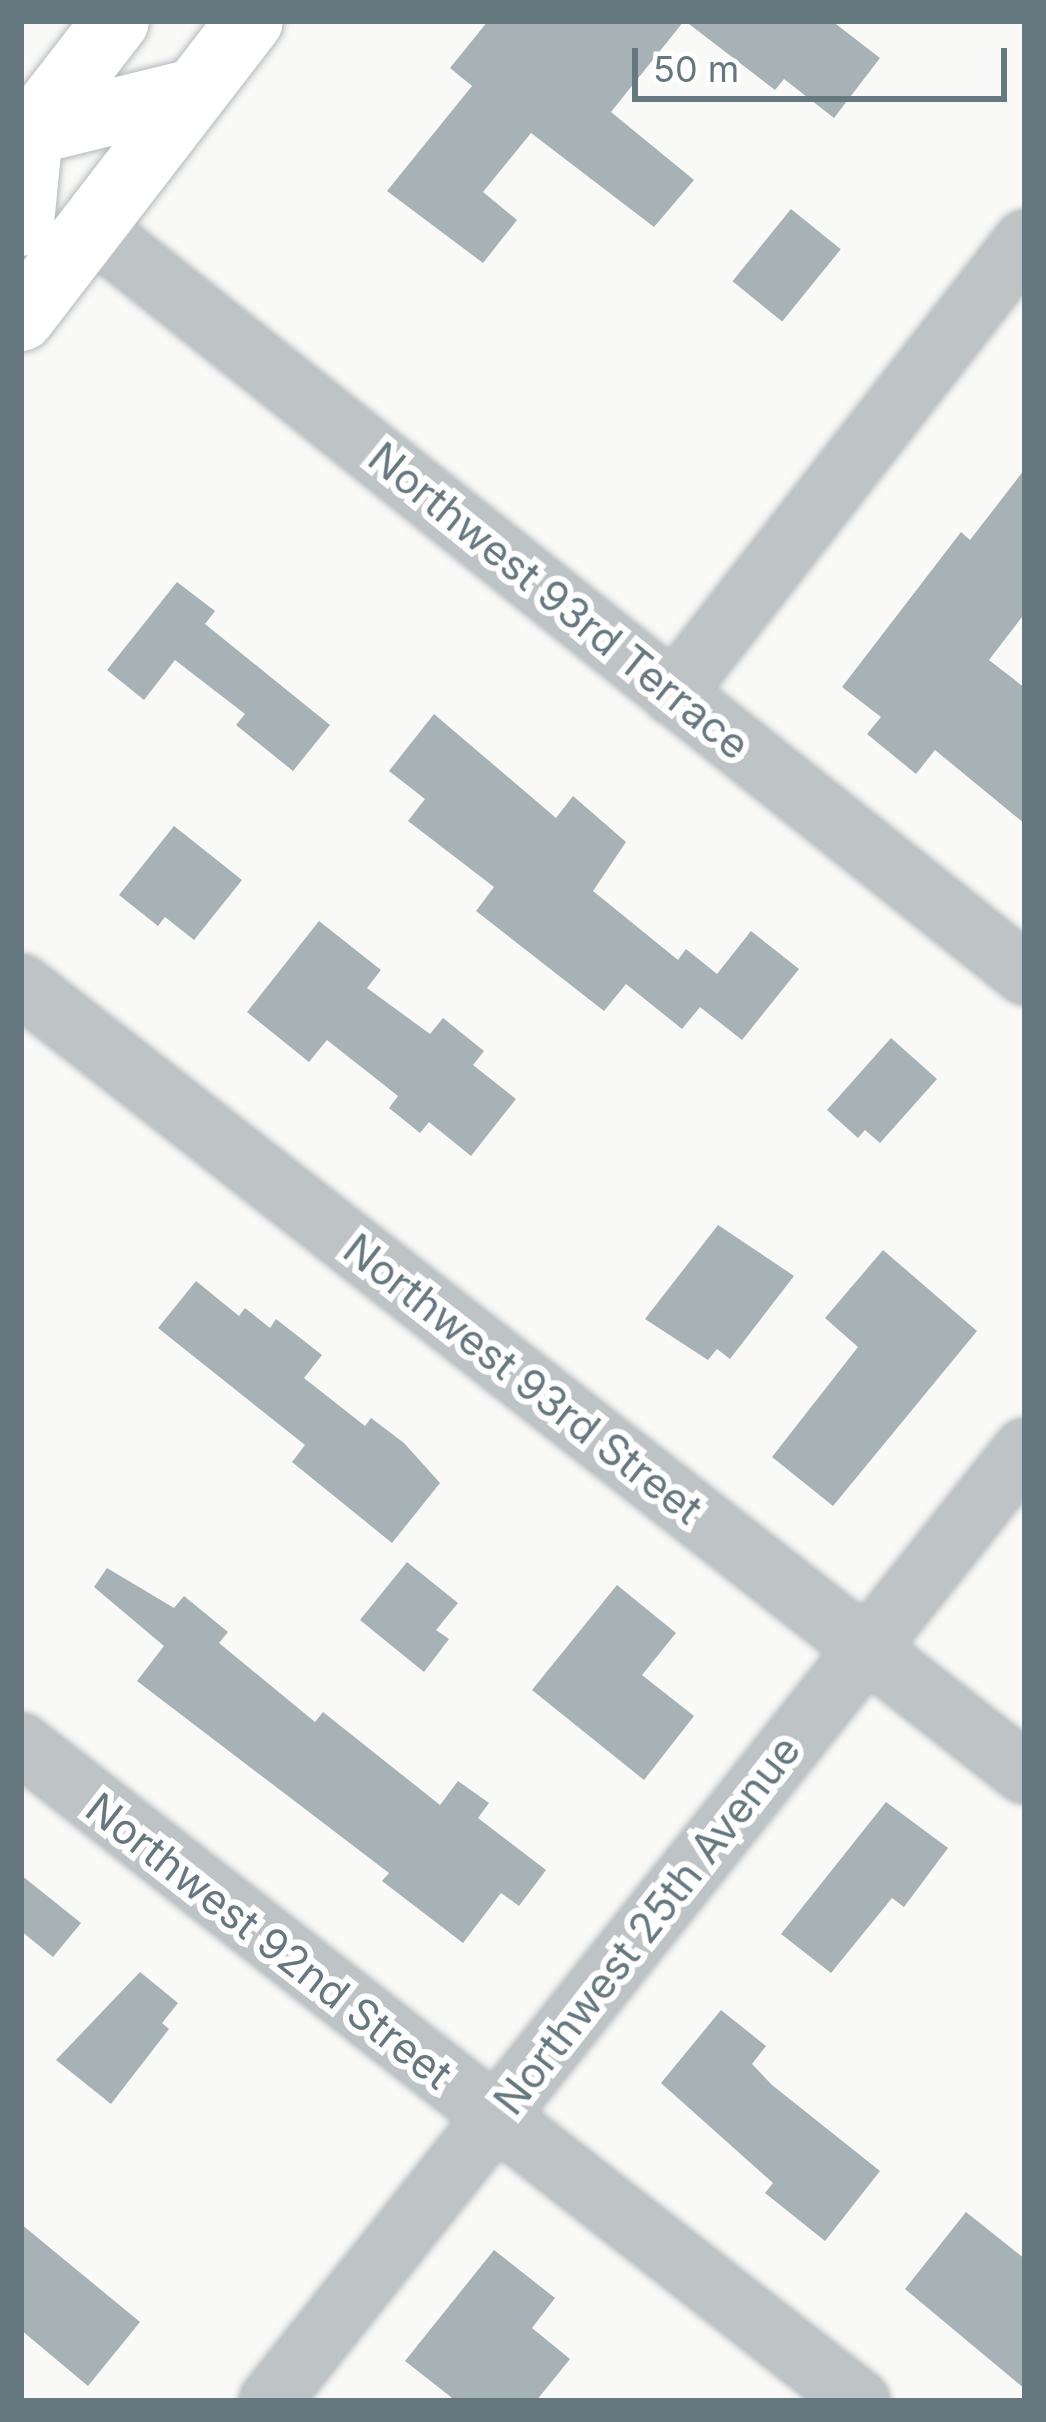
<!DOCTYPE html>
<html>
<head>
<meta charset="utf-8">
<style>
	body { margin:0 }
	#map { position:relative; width:1046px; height:2422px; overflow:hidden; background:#f9f9f7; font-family:Inter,sans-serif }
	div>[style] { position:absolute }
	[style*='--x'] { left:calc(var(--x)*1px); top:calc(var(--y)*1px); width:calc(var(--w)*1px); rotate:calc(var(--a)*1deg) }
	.building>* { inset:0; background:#a7b2b6; transform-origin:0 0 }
	.roads { filter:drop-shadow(0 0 3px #b4babd) drop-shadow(0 0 3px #b4babd) }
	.minor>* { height:60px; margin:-30px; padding:0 30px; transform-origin:30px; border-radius:30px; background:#bec4c6 }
	.primary>* { height:66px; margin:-33px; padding:0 33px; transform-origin:33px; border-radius:33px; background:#fff }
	span { translate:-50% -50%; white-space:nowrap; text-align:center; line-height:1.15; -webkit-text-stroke:12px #fff; paint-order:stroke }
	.street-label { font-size:42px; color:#657880 }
	.frame { position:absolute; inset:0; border:24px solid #657880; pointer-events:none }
	.scale { position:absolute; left:632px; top:48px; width:375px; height:54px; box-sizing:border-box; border:6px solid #657880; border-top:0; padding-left:15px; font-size:36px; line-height:42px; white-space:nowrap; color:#657880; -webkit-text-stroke:9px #fff; paint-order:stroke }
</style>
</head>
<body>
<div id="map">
	<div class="building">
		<div style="clip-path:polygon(488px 21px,684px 21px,611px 112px,694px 180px,654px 227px,531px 133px,483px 192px,517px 220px,483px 263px,387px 191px,472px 86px,450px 68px)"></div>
		<div style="clip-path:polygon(685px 21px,832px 21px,880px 58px,834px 118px,784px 79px,775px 90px)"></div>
		<div style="left:791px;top:209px;width:64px;height:93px;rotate:39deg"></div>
		<div style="clip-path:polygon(1025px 469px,1025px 613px,989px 660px,1025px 688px,1025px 824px,935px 750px,916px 774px,867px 734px,881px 717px,842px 687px,961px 532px,970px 540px)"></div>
		<div style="clip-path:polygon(177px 582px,215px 611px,205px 624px,330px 725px,293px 771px,236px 725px,245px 714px,175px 660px,144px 700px,107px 670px)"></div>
		<div style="clip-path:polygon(434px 714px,556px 818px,573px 796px,626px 842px,593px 891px,678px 960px,686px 949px,717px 974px,751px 931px,799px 969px,742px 1040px,700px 1007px,682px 1029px,626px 984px,604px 1011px,476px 911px,494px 887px,408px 821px,425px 799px,389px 771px)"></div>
		<div style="clip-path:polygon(174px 826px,242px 880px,194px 940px,165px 917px,158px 926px,119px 895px)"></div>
		<div style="clip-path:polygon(319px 921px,381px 970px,367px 988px,430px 1034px,443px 1018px,484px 1051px,473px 1065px,516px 1099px,471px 1156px,429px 1122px,420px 1133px,389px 1108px,398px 1096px,327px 1040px,309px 1062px,247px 1012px)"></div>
		<div style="clip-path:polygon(891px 1038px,937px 1079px,880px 1143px,865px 1130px,858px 1138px,827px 1110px)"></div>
		<div style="clip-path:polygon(718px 1225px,794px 1276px,730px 1359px,717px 1349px,708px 1360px,645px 1319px)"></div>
		<div style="clip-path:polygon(883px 1250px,977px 1331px,833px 1506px,772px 1457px,858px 1347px,825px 1318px)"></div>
		<div style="clip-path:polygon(196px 1281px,239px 1316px,245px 1308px,270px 1328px,276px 1319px,322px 1355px,304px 1378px,365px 1426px,371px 1418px,404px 1443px,440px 1483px,392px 1543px,292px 1462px,305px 1445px,158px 1328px)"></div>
		<div style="clip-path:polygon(407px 1562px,458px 1603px,436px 1630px,449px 1639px,424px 1672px,360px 1620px)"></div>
		<div style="clip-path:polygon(107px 1568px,174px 1608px,184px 1596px,228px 1632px,219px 1643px,315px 1722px,323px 1712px,440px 1805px,458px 1781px,489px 1803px,478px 1818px,546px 1870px,519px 1906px,501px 1893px,463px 1943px,382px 1881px,389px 1873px,137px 1681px,164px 1646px,94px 1587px)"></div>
		<div style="clip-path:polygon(617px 1585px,676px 1633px,642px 1675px,694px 1716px,644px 1780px,532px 1690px)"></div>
		<div style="clip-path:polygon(886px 1802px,948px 1848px,904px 1907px,892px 1898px,831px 1973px,781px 1934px)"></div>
		<div style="clip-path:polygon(21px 1875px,81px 1923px,53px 1957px,21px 1931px)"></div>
		<div style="clip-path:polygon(140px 1972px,178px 2003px,162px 2023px,169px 2029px,111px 2104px,56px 2060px)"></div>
		<div style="clip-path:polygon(721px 2010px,766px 2046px,752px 2064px,772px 2085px,880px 2171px,825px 2241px,765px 2193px,773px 2183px,661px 2083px)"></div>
		<div style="clip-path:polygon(966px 2212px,1025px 2259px,1025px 2389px,905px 2289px)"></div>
		<div style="clip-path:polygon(21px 2224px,140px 2322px,88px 2386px,21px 2330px)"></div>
		<div style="clip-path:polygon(494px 2250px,555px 2298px,532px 2328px,570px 2359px,536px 2401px,456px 2401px,405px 2361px)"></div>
	</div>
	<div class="roads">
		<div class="minor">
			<div style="--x:92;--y:228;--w:1195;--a:38.64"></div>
			<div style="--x:673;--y:694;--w:574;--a:-52.15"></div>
			<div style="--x:21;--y:985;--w:1276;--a:38.13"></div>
			<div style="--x:21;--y:1744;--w:1065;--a:38.1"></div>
			<div style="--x:270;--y:2401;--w:1215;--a:-51.58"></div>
		</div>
		<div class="primary">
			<div style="--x:30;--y:132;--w:168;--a:-13.8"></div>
			<div style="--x:21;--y:144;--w:155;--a:-52.3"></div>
			<div style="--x:21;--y:223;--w:91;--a:-84.4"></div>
			<div style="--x:21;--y:318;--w:375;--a:-52.4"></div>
		</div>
	</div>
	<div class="street-label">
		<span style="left:559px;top:601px;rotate:39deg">Northwest 93rd Terrace</span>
		<span style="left:523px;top:1379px;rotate:38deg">Northwest 93rd Street</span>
		<span style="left:647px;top:1925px;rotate:-52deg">Northwest 25th Avenue</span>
		<span style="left:269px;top:1941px;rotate:38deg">Northwest 92nd Street</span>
	</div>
	<div class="frame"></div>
	<div class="scale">50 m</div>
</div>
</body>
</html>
